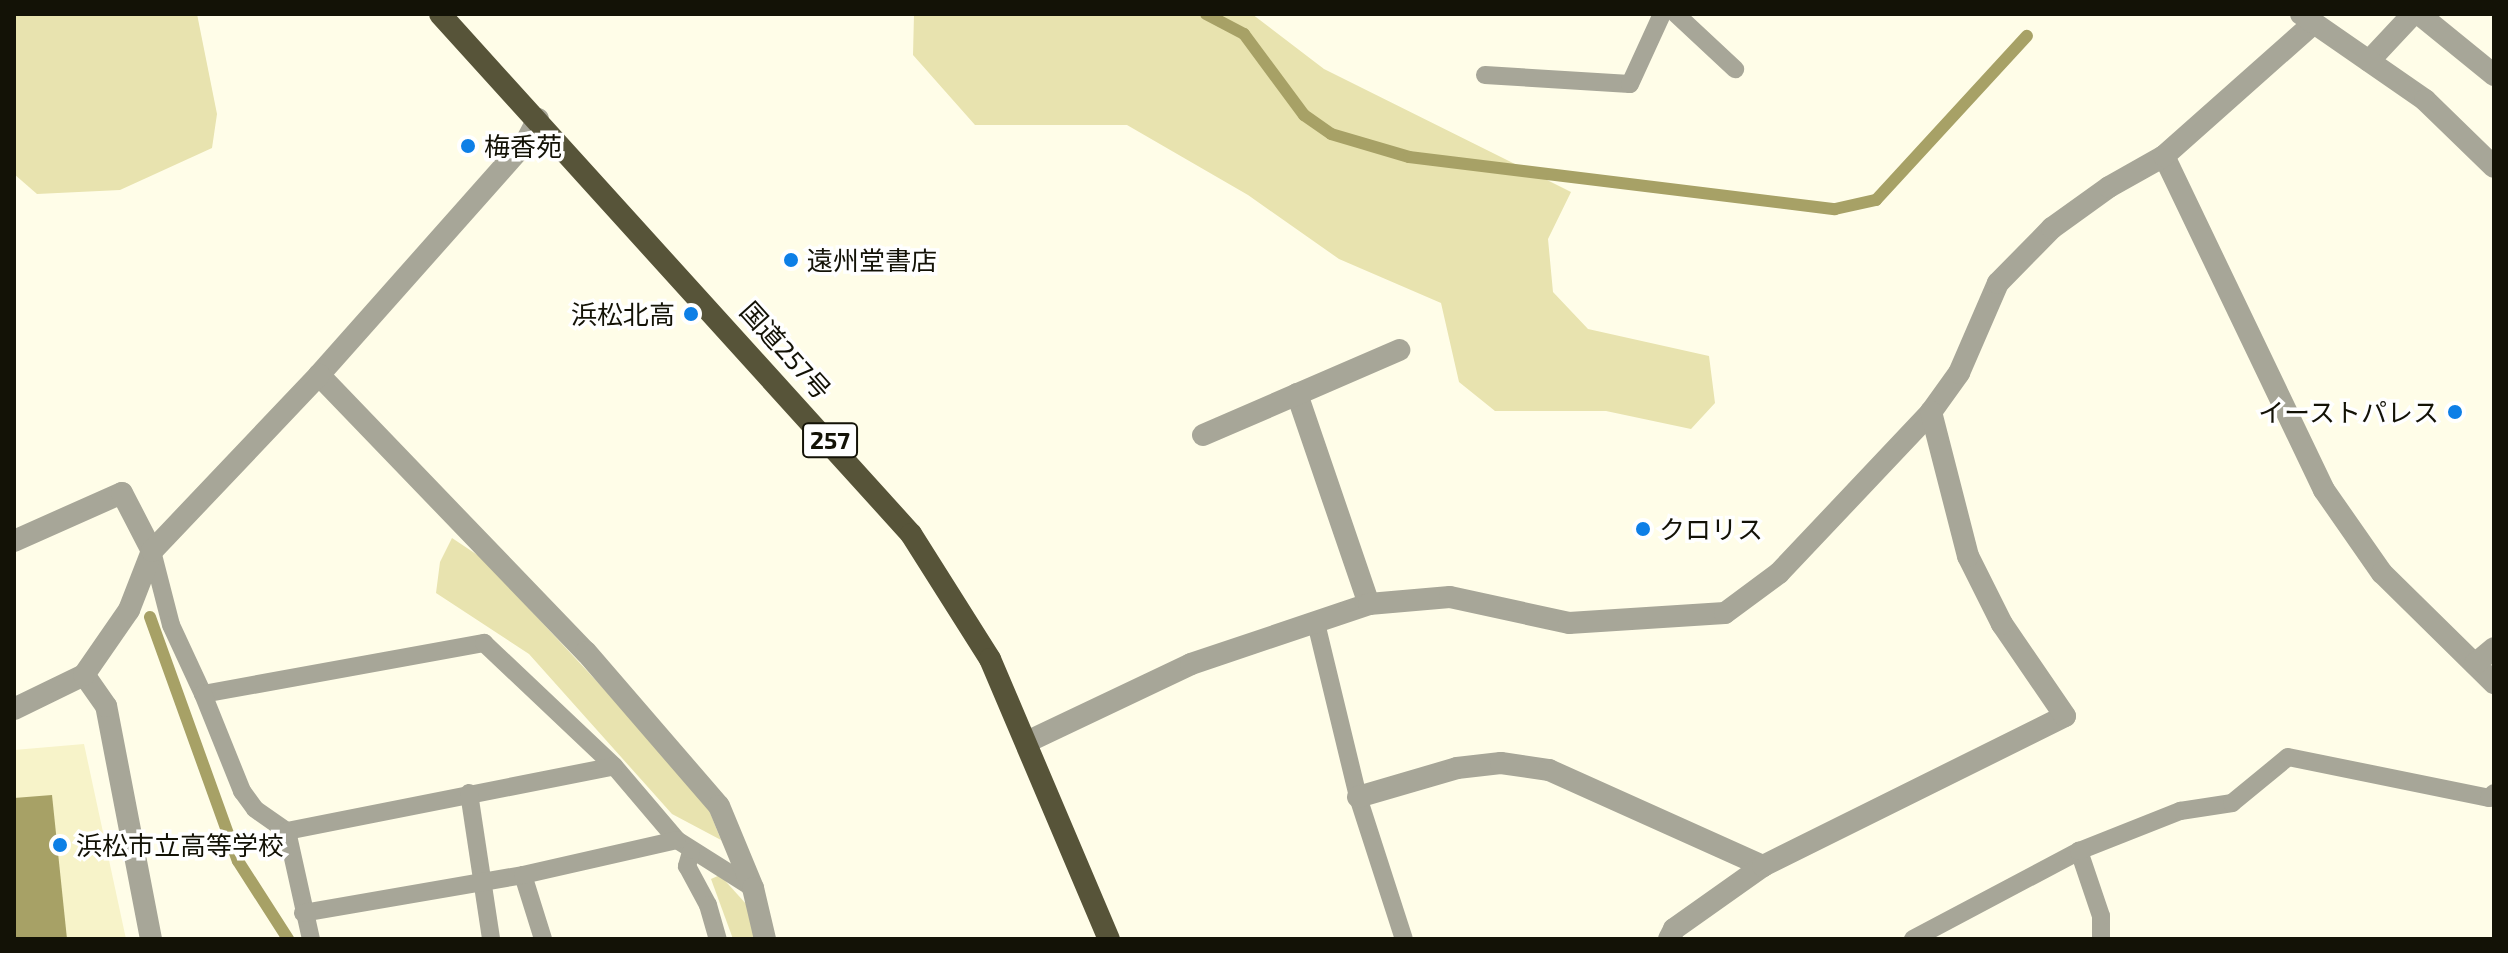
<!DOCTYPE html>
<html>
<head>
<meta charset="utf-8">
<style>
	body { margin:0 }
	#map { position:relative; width:2508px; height:953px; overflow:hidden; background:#fffde8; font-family:"Exo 2","Noto Sans JP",sans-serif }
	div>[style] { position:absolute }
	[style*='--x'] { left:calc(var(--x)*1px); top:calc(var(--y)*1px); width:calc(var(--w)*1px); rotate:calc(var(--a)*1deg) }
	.built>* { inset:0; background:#f7f3c9 }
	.green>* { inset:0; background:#e8e3af }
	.water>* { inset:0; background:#a7a166 }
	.stream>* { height:12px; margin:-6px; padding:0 6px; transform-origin:6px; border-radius:6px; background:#a7a166 }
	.service>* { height:18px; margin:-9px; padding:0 9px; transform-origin:9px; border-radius:9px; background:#a7a698 }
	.minor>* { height:22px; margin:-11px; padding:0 11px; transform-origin:11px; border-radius:11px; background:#a7a698 }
	.tertiary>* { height:22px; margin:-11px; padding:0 11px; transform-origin:11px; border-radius:11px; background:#a7a698 }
	.trunk>* { height:22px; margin:-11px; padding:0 11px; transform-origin:11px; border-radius:11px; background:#575439 }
	.dots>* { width:22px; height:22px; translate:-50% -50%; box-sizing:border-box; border:4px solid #fff; border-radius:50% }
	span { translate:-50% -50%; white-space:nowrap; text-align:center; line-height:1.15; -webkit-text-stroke:7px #fff; paint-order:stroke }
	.shield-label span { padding:2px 6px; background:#fff; border:2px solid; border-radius:6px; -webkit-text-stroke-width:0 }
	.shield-label { font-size:24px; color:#131206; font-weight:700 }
	.poi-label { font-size:26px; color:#131206 }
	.left { translate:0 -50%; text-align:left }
	.right { translate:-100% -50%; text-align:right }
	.street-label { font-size:26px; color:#131206 }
	.frame { position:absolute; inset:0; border:16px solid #131206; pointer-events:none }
</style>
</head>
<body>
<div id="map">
	<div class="built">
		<div style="clip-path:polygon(84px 744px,126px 939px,14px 939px,14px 750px)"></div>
	</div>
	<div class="green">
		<div style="clip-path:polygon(14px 14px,197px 14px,217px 114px,212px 148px,120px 190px,37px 194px,14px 174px)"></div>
		<div style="clip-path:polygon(914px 14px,1252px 14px,1324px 69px,1571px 192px,1548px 239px,1553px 292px,1588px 329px,1709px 356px,1715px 403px,1691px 429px,1606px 411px,1495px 411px,1459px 382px,1441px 303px,1339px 259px,1248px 195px,1127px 125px,975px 125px,913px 55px)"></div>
		<div style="clip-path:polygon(452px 538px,482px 558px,604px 689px,707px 805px,721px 840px,672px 814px,529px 654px,436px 593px,440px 562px)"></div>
		<div style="clip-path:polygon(720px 875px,747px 905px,755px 939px,733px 939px,711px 879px)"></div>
	</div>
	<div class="water">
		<div style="clip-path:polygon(52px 795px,67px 939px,14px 939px,14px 798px)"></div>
	</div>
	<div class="stream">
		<div style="--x:1206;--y:14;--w:43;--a:27.8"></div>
		<div style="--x:1244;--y:34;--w:101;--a:53.5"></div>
		<div style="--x:1304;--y:115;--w:33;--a:35"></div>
		<div style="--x:1331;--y:134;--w:81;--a:16.4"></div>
		<div style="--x:1409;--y:157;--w:429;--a:7"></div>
		<div style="--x:1835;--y:209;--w:42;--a:-12.4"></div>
		<div style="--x:1876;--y:200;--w:223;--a:-47.4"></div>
		<div style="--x:150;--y:617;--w:259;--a:70.2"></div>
		<div style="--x:238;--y:861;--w:93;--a:57.3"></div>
	</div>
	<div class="service">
		<div style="--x:1676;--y:14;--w:81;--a:43"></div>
		<div style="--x:1485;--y:75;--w:145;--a:3.6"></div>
		<div style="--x:1630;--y:84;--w:77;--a:-65.4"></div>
		<div style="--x:152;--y:551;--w:76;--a:75.6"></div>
		<div style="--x:171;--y:625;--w:76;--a:65.1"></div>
		<div style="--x:203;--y:694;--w:286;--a:-10.3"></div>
		<div style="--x:484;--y:643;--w:179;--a:43.4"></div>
		<div style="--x:614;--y:766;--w:97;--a:49.6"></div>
		<div style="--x:677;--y:840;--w:90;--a:32.3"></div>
		<div style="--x:1316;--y:623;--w:179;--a:76.4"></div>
		<div style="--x:1358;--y:797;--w:149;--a:72.1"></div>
		<div style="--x:203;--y:694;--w:105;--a:68.1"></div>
		<div style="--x:242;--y:791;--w:22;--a:54"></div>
		<div style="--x:255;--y:809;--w:39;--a:35"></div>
		<div style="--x:287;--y:831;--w:333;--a:-11.2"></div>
		<div style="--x:469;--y:793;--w:148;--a:81.4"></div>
		<div style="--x:287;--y:831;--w:111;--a:77.5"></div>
		<div style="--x:691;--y:852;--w:15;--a:106"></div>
		<div style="--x:687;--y:866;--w:44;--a:61.7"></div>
		<div style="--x:708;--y:905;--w:35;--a:74"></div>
		<div style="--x:523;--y:875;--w:67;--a:72.6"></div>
		<div style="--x:303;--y:913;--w:223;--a:-9.8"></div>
		<div style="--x:523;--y:875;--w:158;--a:-12.8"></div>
		<div style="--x:1913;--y:939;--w:188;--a:-27.9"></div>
		<div style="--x:2101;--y:939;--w:23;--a:-90"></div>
		<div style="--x:2101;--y:916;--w:69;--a:-108.7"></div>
		<div style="--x:2079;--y:851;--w:109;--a:-21.6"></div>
		<div style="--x:2180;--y:811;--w:53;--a:-8.7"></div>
		<div style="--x:2232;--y:803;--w:72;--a:-39.4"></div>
		<div style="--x:2288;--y:757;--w:205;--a:11.5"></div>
		<div style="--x:2489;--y:798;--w:7;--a:-45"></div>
	</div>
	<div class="minor">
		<div style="--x:2369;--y:61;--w:64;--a:-46.9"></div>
		<div style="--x:538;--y:119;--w:27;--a:118"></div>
		<div style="--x:525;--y:143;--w:310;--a:131.6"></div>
		<div style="--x:319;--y:375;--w:385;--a:46.1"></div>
		<div style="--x:586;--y:652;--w:203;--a:49.2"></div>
		<div style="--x:719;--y:806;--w:89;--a:67.5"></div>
		<div style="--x:753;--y:888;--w:52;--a:76.8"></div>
		<div style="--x:2164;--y:156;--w:370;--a:64.4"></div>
		<div style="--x:2324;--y:490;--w:101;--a:55.1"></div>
		<div style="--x:2382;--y:573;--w:157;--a:44.5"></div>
		<div style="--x:1297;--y:394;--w:222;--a:71.1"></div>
		<div style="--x:1203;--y:435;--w:214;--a:-23.4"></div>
		<div style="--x:14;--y:541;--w:118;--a:-24"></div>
		<div style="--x:122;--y:493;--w:65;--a:62.7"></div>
		<div style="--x:2475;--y:664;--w:25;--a:-40"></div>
		<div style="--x:14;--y:709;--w:78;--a:-25.9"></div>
		<div style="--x:1029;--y:741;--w:179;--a:-25.4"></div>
		<div style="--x:1191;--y:664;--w:188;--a:-18.6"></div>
		<div style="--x:1369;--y:604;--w:81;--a:-4.9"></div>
		<div style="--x:1450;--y:597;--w:122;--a:12.3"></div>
		<div style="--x:1569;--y:623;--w:156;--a:-3.7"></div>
		<div style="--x:1725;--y:613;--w:67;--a:-36.5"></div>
		<div style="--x:1779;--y:573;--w:221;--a:-46.6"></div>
		<div style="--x:1931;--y:412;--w:48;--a:-54.3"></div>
		<div style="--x:1959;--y:373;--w:98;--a:-66.6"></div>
		<div style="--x:1998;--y:283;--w:77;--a:-45.5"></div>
		<div style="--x:2052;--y:228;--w:70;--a:-35.7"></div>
		<div style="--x:2109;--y:187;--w:63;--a:-29.4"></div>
		<div style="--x:2164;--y:156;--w:200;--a:-41.6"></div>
		<div style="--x:1358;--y:797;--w:103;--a:-16.3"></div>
		<div style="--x:1457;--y:768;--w:44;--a:-6.5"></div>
		<div style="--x:1501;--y:763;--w:49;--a:8.3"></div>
		<div style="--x:1549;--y:770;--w:235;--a:24.2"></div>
		<div style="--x:151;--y:939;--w:237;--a:-100.9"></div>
		<div style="--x:106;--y:706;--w:38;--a:-125"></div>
		<div style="--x:84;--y:675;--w:79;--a:-55.3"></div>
		<div style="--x:129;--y:610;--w:63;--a:-68.7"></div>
		<div style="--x:152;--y:551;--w:243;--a:-46.5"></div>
		<div style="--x:1669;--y:939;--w:11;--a:-63"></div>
		<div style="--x:1674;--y:929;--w:109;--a:-35.3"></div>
		<div style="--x:1763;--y:866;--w:337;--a:-26.4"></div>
		<div style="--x:2065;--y:716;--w:112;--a:-124.4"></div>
		<div style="--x:2002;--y:624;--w:76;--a:-116.6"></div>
		<div style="--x:1968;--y:556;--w:149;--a:-104.4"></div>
	</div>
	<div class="tertiary">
		<div style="--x:2301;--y:14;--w:151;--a:34.7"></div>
		<div style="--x:2425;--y:100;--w:96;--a:44.2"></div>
		<div style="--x:2419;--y:14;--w:97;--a:39.1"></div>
	</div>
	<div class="trunk">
		<div style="--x:440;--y:14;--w:702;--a:47.83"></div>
		<div style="--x:911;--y:534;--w:148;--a:57.7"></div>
		<div style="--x:990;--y:659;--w:304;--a:67"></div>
	</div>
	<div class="dots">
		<div style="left:468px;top:146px;background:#0d7fe6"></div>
		<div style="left:791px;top:260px;background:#0d7fe6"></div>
		<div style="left:691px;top:314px;background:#0d7fe6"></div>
		<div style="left:2455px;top:412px;background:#0d7fe6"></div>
		<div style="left:1643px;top:529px;background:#0d7fe6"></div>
		<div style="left:60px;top:845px;background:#0d7fe6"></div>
	</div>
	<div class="shield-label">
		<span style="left:830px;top:440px">257</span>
	</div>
	<div class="poi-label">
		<span class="left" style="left:484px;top:146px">梅香苑</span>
		<span class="left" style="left:807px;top:260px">遠州堂書店</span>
		<span class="right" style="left:675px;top:314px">浜松北高</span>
		<span class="right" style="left:2439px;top:412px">イーストパレス</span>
		<span class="left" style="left:1659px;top:529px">クロリス</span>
		<span class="left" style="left:76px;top:845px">浜松市立高等学校</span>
	</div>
	<div class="street-label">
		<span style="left:786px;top:350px;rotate:48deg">国道257号</span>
	</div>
	<div class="frame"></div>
</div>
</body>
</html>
